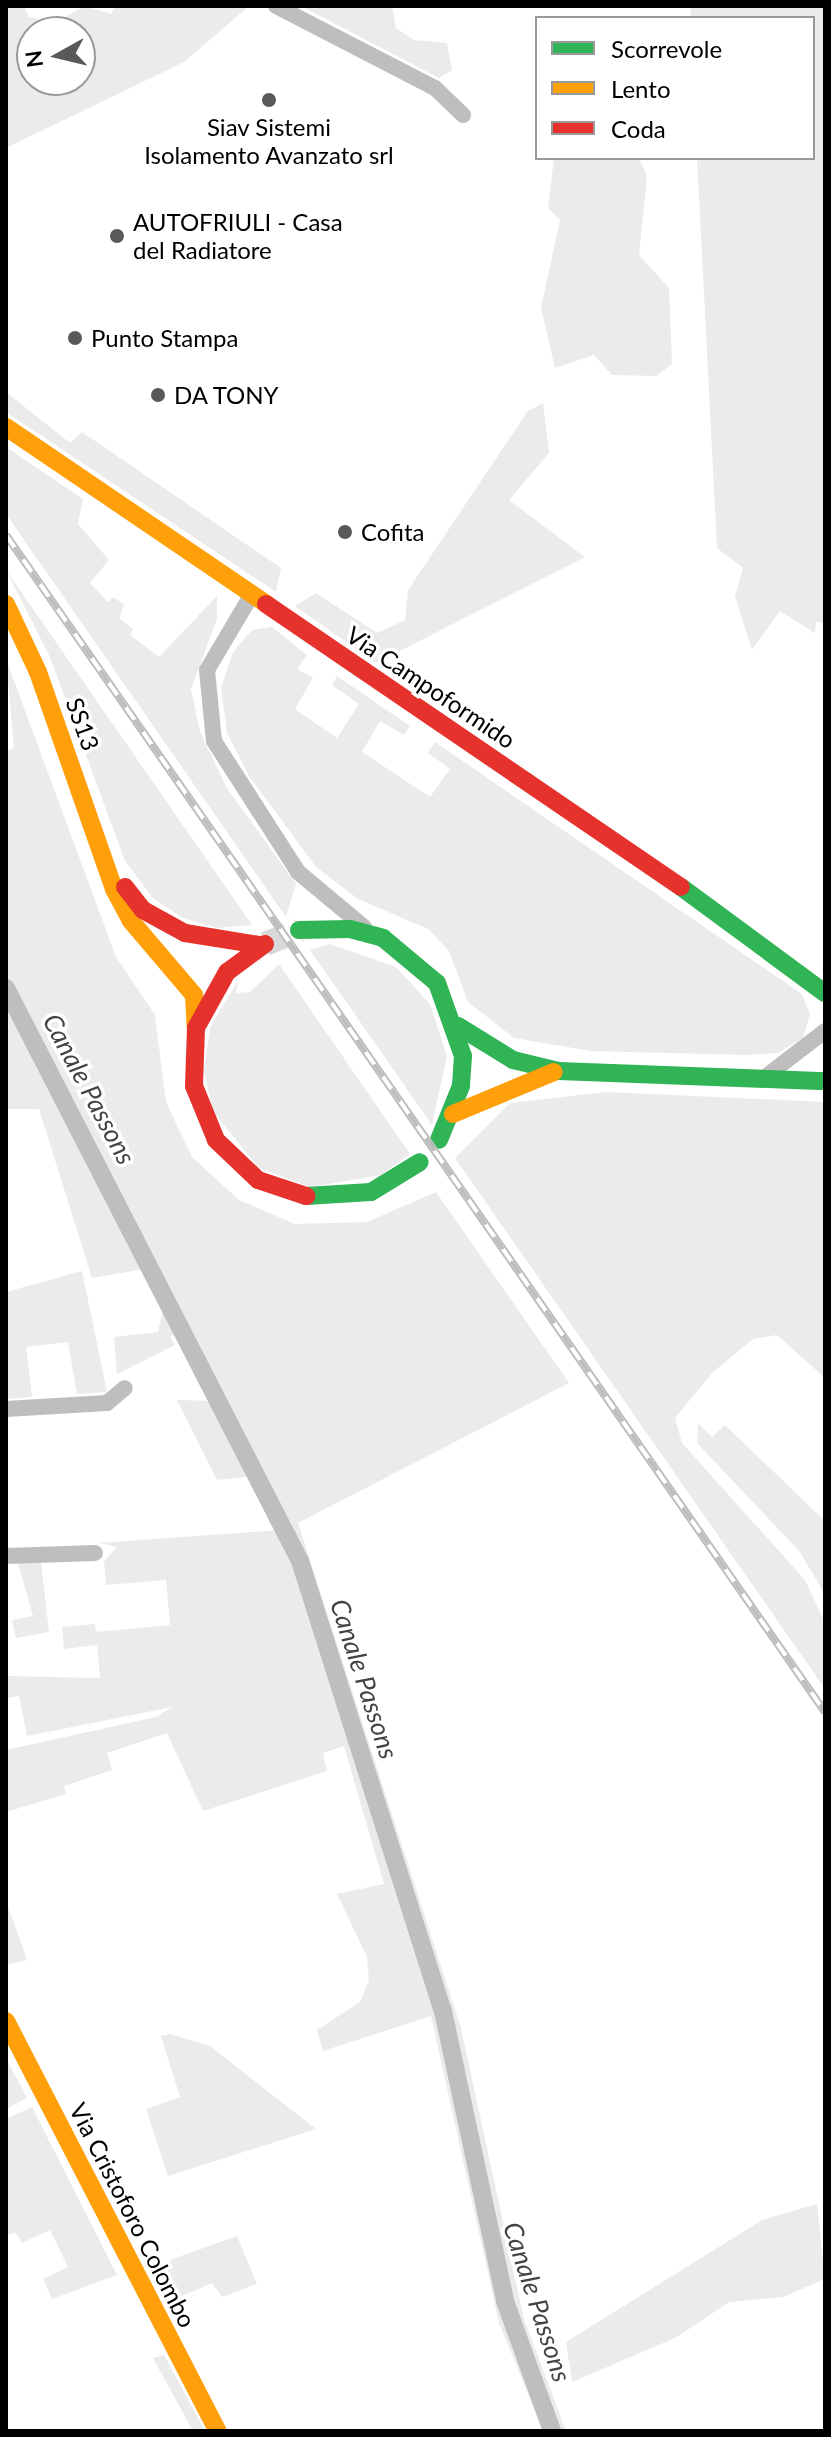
<!DOCTYPE html>
<html>
<head>
<meta charset="utf-8">
<style>
	body { margin:0 }
	#map { position:relative; width:831px; height:2437px; overflow:hidden; background:#fff; font-family:Lato,sans-serif }
	div>[style] { position:absolute }
	[style*='--x'] { left:calc(var(--x)*1px); top:calc(var(--y)*1px); width:calc(var(--w)*1px); rotate:calc(var(--a)*1deg) }
	.green>* { inset:0; background:#ebebeb }
	.canal>* { height:18px; margin:-9px; padding:0 9px; transform-origin:9px; border-radius:9px; background:#bebebe }
	.primary-tunnel>* { height:24px; margin-top:-12px; transform-origin:0; background:repeating-linear-gradient(90deg,#d9d9d9 0 24px,transparent 0 36px) }
	.street>* { height:16px; margin:-8px; padding:0 8px; transform-origin:8px; border-radius:8px; background:#bebebe }
	.fast>* { height:18px; margin:-9px; padding:0 9px; transform-origin:9px; border-radius:9px; background:#30b455 }
	.slow>* { height:18px; margin:-9px; padding:0 9px; transform-origin:9px; border-radius:9px; background:#ff9f0a }
	.jam>* { height:18px; margin:-9px; padding:0 9px; transform-origin:9px; border-radius:9px; background:#e5322d }
	.rail>* { height:8px; margin-top:-4px; transform-origin:0; background:repeating-linear-gradient(90deg,#fff 0 15px,#bebebe 0 30px); box-sizing:border-box; border-block:2px solid #bebebe }
	.dots>* { width:22px; height:22px; translate:-50% -50%; box-sizing:border-box; border:4px solid #fff; border-radius:50% }
	span { translate:-50% -50%; white-space:nowrap; text-align:center; line-height:1.15; -webkit-text-stroke:7px #fff; paint-order:stroke }
	.poi-label { font-size:24px; color:#000 }
	.left { translate:0 -50%; text-align:left }
	.street-label { font-size:24px; color:#000 }
	.water-label { font-size:26px; color:#434343; font-style:italic }
	.frame { position:absolute; inset:0; border:8px solid #000; pointer-events:none }
	.legend { position:absolute; left:535px; top:16px; width:280px; height:144px; box-sizing:border-box; background:#fff; border:2px solid #999; margin:0; padding:10px 14px; list-style:none; font-size:24px; color:#000 }
	.legend li { display:flex; align-items:center; gap:16px; height:40px }
	.legend b { width:40px; border:2px solid #999 }
	.north { position:absolute; left:16px; top:16px; width:80px; height:80px; box-sizing:border-box; background:#fff; border:2px solid #999; border-radius:50%; rotate:262deg; font-size:22px; font-weight:700; line-height:32px; text-align:center; color:#000 }
	.north::after { content:''; display:block; margin:auto; width:28px; height:36px; background:#595959; clip-path:polygon(50% 0,100% 100%,50% 72%,0 100%) }
</style>
</head>
<body>
<div id="map">
	<div class="green">
		<div style="clip-path:polygon(evenodd,6px 6px,24px 6px,29px 17px,54px 23px,85px 6px,111px 14px,116px 6px,249px 6px,184px 62px,6px 148px,6px 6px,80px 32px,80px 80px,32px 80px,32px 32px,80px 32px)"></div>
		<div style="clip-path:polygon(301px 6px,392px 6px,396px 28px,414px 40px,447px 43px,452px 70px,439px 78px)"></div>
		<div style="clip-path:polygon(690px 6px,825px 6px,825px 623px,816px 622px,815px 633px,780px 611px,752px 650px,735px 596px,743px 568px,717px 548px,697px 158px,813px 158px,813px 18px,691px 18px)"></div>
		<div style="clip-path:polygon(554px 158px,639px 158px,647px 176px,639px 255px,669px 288px,672px 364px,656px 376px,612px 375px,594px 355px,555px 368px,541px 308px,560px 220px,548px 208px)"></div>
		<div style="clip-path:polygon(6px 392px,70px 443px,82px 432px,281px 568px,276px 592px,6px 412px)"></div>
		<div style="clip-path:polygon(543px 403px,549px 453px,509px 500px,585px 557px,376px 663px,295px 606px,316px 593px,377px 633px,405px 620px,408px 590px,528px 411px)"></div>
		<div style="clip-path:polygon(6px 447px,83px 499px,78px 524px,109px 560px,90px 583px,108px 602px,114px 597px,124px 605px,119px 618px,133px 629px,130px 635px,159px 657px,217px 596px,217px 619px,191px 689px,200px 732px,227px 788px,296px 884px,286px 917px,6px 514px)"></div>
		<div style="clip-path:polygon(6px 570px,252px 925px,217px 928px,183px 918px,153px 898px,125px 861px,50px 657px)"></div>
		<div style="clip-path:polygon(272px 627px,307px 655px,297px 669px,313px 678px,295px 709px,337px 738px,359px 704px,332px 685px,337px 676px,410px 726px,404px 735px,380px 721px,362px 752px,430px 797px,450px 769px,428px 753px,435px 742px,802px 994px,810px 1014px,803px 1038px,778px 1053px,747px 1055px,591px 1051px,514px 1038px,468px 1002px,449px 951px,428px 929px,358px 899px,316px 867px,249px 776px,227px 733px,221px 688px,233px 652px,252px 630px)"></div>
		<div style="clip-path:polygon(6px 659px,116px 957px,155px 1015px,166px 1102px,192px 1157px,239px 1200px,295px 1224px,367px 1222px,436px 1192px,569px 1383px,298px 1523px,461px 2028px,524px 2319px,566px 2431px,543px 2431px,499px 2323px,431px 2016px,323px 2051px,317px 2030px,360px 2002px,369px 1981px,367px 1957px,337px 1894px,384px 1884px,344px 1746px,323px 1753px,327px 1771px,203px 1811px,167px 1733px,107px 1753px,112px 1770px,64px 1786px,66px 1794px,6px 1812px,6px 1750px,156px 1717px,172px 1707px,27px 1736px,19px 1696px,6px 1698px,6px 1676px,100px 1678px,97px 1645px,64px 1649px,62px 1627px,95px 1624px,96px 1632px,170px 1625px,166px 1580px,106px 1585px,104px 1561px,117px 1547px,99px 1543px,281px 1530px,253px 1476px,217px 1480px,177px 1400px,214px 1401px,178px 1332px,170px 1337px,175px 1345px,117px 1374px,114px 1337px,158px 1332px,164px 1305px,145px 1269px,92px 1278px,39px 1109px,6px 1109px,6px 751px,14px 748px)"></div>
		<div style="clip-path:polygon(330px 944px,396px 967px,430px 1004px,447px 1056px,432px 1125px,310px 950px)"></div>
		<div style="clip-path:polygon(279px 964px,410px 1154px,381px 1175px,310px 1187px,259px 1168px,213px 1112px,204px 1071px,210px 1027px,238px 981px,236px 993px,250px 992px)"></div>
		<div style="clip-path:polygon(606px 1092px,825px 1102px,825px 1378px,777px 1335px,753px 1339px,712px 1373px,675px 1418px,682px 1443px,805px 1580px,825px 1623px,825px 1689px,455px 1158px,510px 1103px)"></div>
		<div style="clip-path:polygon(82px 1271px,107px 1392px,77px 1394px,68px 1342px,26px 1347px,32px 1397px,6px 1399px,6px 1292px)"></div>
		<div style="clip-path:polygon(698px 1423px,712px 1437px,725px 1425px,825px 1521px,825px 1595px,800px 1552px,697px 1443px)"></div>
		<div style="clip-path:polygon(18px 1563px,41px 1563px,49px 1632px,16px 1638px,12px 1620px,33px 1616px)"></div>
		<div style="clip-path:polygon(6px 1901px,27px 1960px,6px 1965px)"></div>
		<div style="clip-path:polygon(170px 2034px,210px 2046px,316px 2129px,168px 2176px,146px 2109px,180px 2097px,161px 2036px)"></div>
		<div style="clip-path:polygon(6px 2058px,27px 2098px,6px 2109px)"></div>
		<div style="clip-path:polygon(32px 2107px,117px 2275px,52px 2299px,43px 2279px,68px 2267px,50px 2230px,22px 2243px,15px 2232px,6px 2236px,6px 2119px)"></div>
		<div style="clip-path:polygon(817px 2204px,825px 2279px,783px 2297px,729px 2302px,677px 2337px,572px 2382px,566px 2342px,762px 2220px)"></div>
		<div style="clip-path:polygon(237px 2236px,257px 2284px,222px 2297px,212px 2283px,171px 2301px,153px 2266px)"></div>
		<div style="clip-path:polygon(164px 2355px,205px 2431px,193px 2431px,153px 2358px)"></div>
	</div>
	<div class="canal">
		<div style="--x:6;--y:988;--w:644;--a:62.84"></div>
		<div style="--x:300;--y:1561;--w:472;--a:72.4"></div>
		<div style="--x:443;--y:2011;--w:297;--a:77.9"></div>
		<div style="--x:505;--y:2301;--w:138;--a:70.1"></div>
	</div>
	<div class="primary-tunnel">
		<div style="--x:265;--y:944;--w:37;--a:-22"></div>
	</div>
	<div class="street">
		<div style="--x:276;--y:6;--w:179;--a:27.3"></div>
		<div style="--x:435;--y:88;--w:39;--a:44"></div>
		<div style="--x:252;--y:594;--w:88;--a:120.6"></div>
		<div style="--x:207;--y:670;--w:71;--a:84.4"></div>
		<div style="--x:214;--y:741;--w:156;--a:57.3"></div>
		<div style="--x:298;--y:872;--w:86;--a:39.8"></div>
		<div style="--x:769;--y:1074;--w:71;--a:-37.5"></div>
		<div style="--x:6;--y:1409;--w:101;--a:-3.4"></div>
		<div style="--x:107;--y:1403;--w:23;--a:-40"></div>
		<div style="--x:6;--y:1556;--w:89;--a:-1.9"></div>
	</div>
	<div class="fast">
		<div style="--x:681;--y:887;--w:179;--a:36.4"></div>
		<div style="--x:299;--y:930;--w:51;--a:-1.1"></div>
		<div style="--x:350;--y:929;--w:34;--a:15"></div>
		<div style="--x:383;--y:938;--w:70;--a:39.8"></div>
		<div style="--x:437;--y:983;--w:77;--a:70.4"></div>
		<div style="--x:463;--y:1056;--w:30;--a:94"></div>
		<div style="--x:461;--y:1086;--w:58;--a:112.2"></div>
		<div style="--x:458;--y:1026;--w:65;--a:31.7"></div>
		<div style="--x:513;--y:1060;--w:47;--a:13.4"></div>
		<div style="--x:559;--y:1071;--w:266;--a:2.2"></div>
		<div style="--x:306;--y:1196;--w:65;--a:-3.5"></div>
		<div style="--x:371;--y:1192;--w:57;--a:-31.5"></div>
	</div>
	<div class="slow">
		<div style="--x:6;--y:427;--w:315;--a:34.2"></div>
		<div style="--x:6;--y:604;--w:75;--a:64.8"></div>
		<div style="--x:38;--y:672;--w:230;--a:70.7"></div>
		<div style="--x:114;--y:889;--w:36;--a:62"></div>
		<div style="--x:131;--y:921;--w:97;--a:49.6"></div>
		<div style="--x:194;--y:995;--w:33;--a:87"></div>
		<div style="--x:453;--y:1114;--w:109;--a:-22.6"></div>
		<div style="--x:6;--y:2021;--w:462;--a:62.7"></div>
	</div>
	<div class="jam">
		<div style="--x:266;--y:604;--w:502;--a:34.29"></div>
		<div style="--x:125;--y:887;--w:29;--a:52"></div>
		<div style="--x:143;--y:910;--w:48;--a:28.7"></div>
		<div style="--x:185;--y:933;--w:75;--a:9.2"></div>
		<div style="--x:265;--y:944;--w:47;--a:143.6"></div>
		<div style="--x:227;--y:972;--w:64;--a:119"></div>
		<div style="--x:196;--y:1028;--w:58;--a:92"></div>
		<div style="--x:194;--y:1086;--w:58;--a:67.8"></div>
		<div style="--x:216;--y:1140;--w:58;--a:43.6"></div>
		<div style="--x:258;--y:1180;--w:51;--a:18.4"></div>
	</div>
	<div class="rail">
		<div style="--x:6;--y:535;--w:1434;--a:55.17"></div>
	</div>
	<div class="dots">
		<div style="left:269px;top:100px;background:#595959"></div>
		<div style="left:117px;top:236px;background:#595959"></div>
		<div style="left:75px;top:338px;background:#595959"></div>
		<div style="left:158px;top:395px;background:#595959"></div>
		<div style="left:345px;top:532px;background:#595959"></div>
	</div>
	<div class="poi-label">
		<span style="left:269px;top:141px">Siav Sistemi<br>Isolamento Avanzato srl</span>
		<span class="left" style="left:133px;top:236px">AUTOFRIULI - Casa<br>del Radiatore</span>
		<span class="left" style="left:91px;top:338px">Punto Stampa</span>
		<span class="left" style="left:174px;top:395px">DA TONY</span>
		<span class="left" style="left:361px;top:532px">Cofita</span>
	</div>
	<div class="street-label">
		<span style="left:431px;top:687px;rotate:34deg">Via Campoformido</span>
		<span style="left:83px;top:724px;rotate:70deg">SS13</span>
		<span style="left:133px;top:2215px;rotate:63deg">Via Cristoforo Colombo</span>
	</div>
	<div class="water-label">
		<span style="left:89px;top:1089px;rotate:62deg">Canale Passons</span>
		<span style="left:364px;top:1679px;rotate:72deg">Canale Passons</span>
		<span style="left:537px;top:2302px;rotate:72deg">Canale Passons</span>
	</div>
	<div class="frame"></div>
	<ul class="legend">
	<li><b style="height:10px;background:#30b455"></b>Scorrevole</li>
	<li><b style="height:10px;background:#ff9f0a"></b>Lento</li>
	<li><b style="height:10px;background:#e5322d"></b>Coda</li>
	</ul>
	<div class="north">N</div>
</div>
</body>
</html>
